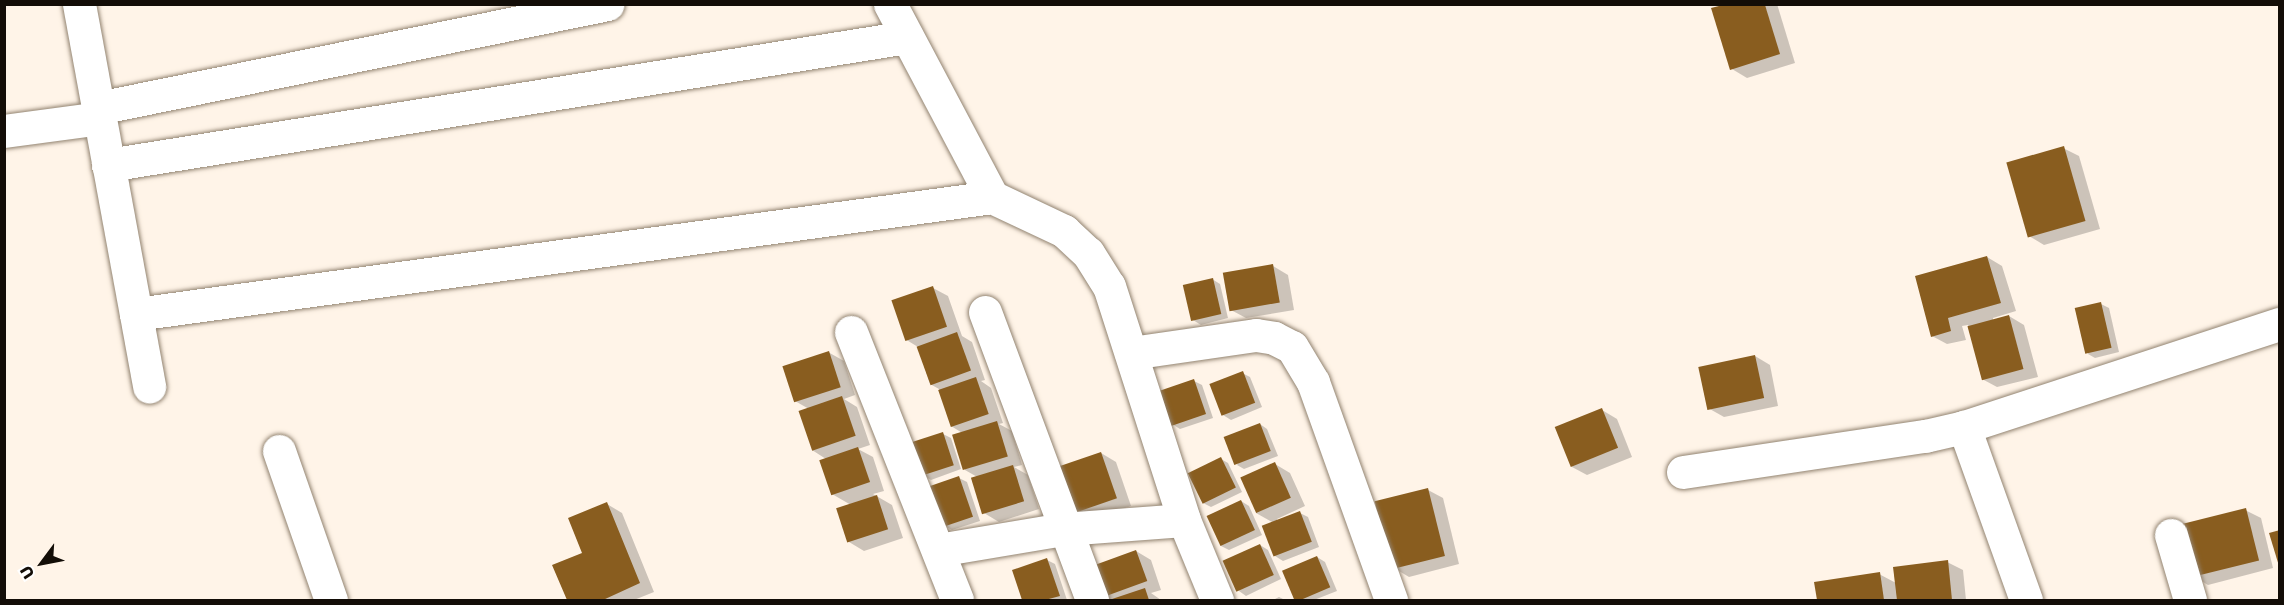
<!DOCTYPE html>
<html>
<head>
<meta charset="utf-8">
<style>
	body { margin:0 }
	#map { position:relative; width:2284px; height:605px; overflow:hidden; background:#fff4e8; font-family:"Golos Text",sans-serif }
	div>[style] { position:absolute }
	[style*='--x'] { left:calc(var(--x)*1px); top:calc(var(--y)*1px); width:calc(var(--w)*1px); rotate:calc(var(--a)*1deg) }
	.shadow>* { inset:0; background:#0003 }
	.building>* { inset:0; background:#895d1f; transform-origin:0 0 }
	.roads { filter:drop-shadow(0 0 2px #928370) drop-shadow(0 0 2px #928370) }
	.street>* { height:33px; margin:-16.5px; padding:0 16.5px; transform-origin:16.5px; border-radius:16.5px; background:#fff }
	span { translate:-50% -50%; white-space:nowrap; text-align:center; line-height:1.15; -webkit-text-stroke:4.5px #fff; paint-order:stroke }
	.frame { position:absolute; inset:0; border:6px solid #130d07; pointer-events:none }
	.north { position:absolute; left:12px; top:533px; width:60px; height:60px; -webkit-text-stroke:4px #fff; paint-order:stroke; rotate:238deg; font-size:16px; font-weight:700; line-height:24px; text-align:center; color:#130d07 }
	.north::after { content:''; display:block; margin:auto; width:21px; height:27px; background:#130d07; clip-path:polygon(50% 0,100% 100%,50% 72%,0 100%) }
</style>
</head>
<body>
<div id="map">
	<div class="shadow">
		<div style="clip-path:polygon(1728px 4px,1777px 4px,1795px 63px,1747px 78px,1732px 69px,1713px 9px)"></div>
		<div style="clip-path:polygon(2063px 148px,2079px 156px,2100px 229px,2044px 245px,2029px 236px)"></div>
		<div style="clip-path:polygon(1987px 257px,2002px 266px,2016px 311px,1993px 318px,1993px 320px,2009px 316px,2024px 325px,2038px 377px,1997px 387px,1982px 379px,1968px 325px,1962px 326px,1966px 340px,1947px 344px,1932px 336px)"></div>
		<div style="clip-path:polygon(1273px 266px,1288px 275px,1294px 310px,1246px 318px,1231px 310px)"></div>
		<div style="clip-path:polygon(1212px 279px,1220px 284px,1228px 318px,1201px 325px,1193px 320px)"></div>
		<div style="clip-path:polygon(933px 288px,948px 296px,962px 336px,972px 342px,985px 380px,981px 381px,991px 388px,1003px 423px,999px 424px,1012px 431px,1022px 465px,1014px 467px,1028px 475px,1039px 509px,999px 522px,984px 513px,979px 478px,965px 470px,964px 434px,951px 426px,939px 389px,930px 384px,918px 347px,905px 339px)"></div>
		<div style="clip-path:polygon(2101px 304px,2109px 308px,2119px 352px,2095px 358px,2088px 354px)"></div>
		<div style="clip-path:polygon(828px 352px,844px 361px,855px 395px,844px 399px,857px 407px,870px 445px,858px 449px,873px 457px,884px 491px,873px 494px,892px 505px,903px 538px,864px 551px,849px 542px,851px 505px,832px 494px,826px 459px,812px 450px,809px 409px,795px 401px)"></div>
		<div style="clip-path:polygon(1755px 356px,1770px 365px,1778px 406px,1724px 417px,1708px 408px)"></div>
		<div style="clip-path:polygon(1242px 373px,1250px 377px,1262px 407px,1231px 420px,1223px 415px)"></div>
		<div style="clip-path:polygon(1194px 381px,1202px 385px,1213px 418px,1180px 429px,1172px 424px)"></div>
		<div style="clip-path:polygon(1602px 410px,1617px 419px,1632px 457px,1587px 475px,1572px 467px)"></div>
		<div style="clip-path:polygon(1260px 424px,1267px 429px,1278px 456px,1244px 469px,1237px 465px)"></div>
		<div style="clip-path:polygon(943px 434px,951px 438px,961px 469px,931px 480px,923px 475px)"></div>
		<div style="clip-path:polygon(1101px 453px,1116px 462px,1131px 506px,1085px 522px,1069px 513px)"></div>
		<div style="clip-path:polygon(1221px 459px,1228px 463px,1242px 492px,1211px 507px,1203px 503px)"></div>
		<div style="clip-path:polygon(1275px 464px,1290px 473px,1305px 506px,1277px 519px,1278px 522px,1300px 513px,1308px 517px,1319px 547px,1283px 561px,1275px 556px,1274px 523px,1256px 513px)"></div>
		<div style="clip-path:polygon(959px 478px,967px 482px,980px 521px,952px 530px,944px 526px)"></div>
		<div style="clip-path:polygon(1428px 490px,1443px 498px,1459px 564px,1409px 577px,1394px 568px)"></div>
		<div style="clip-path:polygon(1241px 501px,1249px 506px,1262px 535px,1229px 550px,1221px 546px)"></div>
		<div style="clip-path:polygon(607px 504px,622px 513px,654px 592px,634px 600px,568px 600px,554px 566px,584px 554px)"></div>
		<div style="clip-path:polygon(2245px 510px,2261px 518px,2273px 568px,2208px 585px,2193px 576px)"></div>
		<div style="clip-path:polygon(1260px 545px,1268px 550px,1281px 579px,1246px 596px,1239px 591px)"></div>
		<div style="clip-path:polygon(1136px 551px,1151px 560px,1161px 590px,1151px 593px,1161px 600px,1112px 600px,1104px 595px)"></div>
		<div style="clip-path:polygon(1317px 557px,1325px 562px,1337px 591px,1314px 600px,1296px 600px,1283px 571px)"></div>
		<div style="clip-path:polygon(1047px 560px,1055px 564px,1067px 600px,1024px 600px,1014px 571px)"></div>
		<div style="clip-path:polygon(1947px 562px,1963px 570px,1966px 600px,1819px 600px,1816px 583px,1879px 574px,1896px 583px)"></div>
		<div style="clip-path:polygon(1279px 597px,1285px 600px,1273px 600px)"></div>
	</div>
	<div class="building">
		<div style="clip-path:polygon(1723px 5px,1765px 5px,1780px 54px,1730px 70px,1711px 8px)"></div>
		<div style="left:2064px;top:146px;width:78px;height:60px;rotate:74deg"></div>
		<div style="clip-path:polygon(1987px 256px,2001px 303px,1948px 318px,1951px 331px,1931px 337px,1915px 276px)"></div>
		<div style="left:1273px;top:264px;width:39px;height:51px;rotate:80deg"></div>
		<div style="left:1213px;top:278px;width:37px;height:31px;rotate:77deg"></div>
		<div style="left:933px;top:286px;width:43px;height:44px;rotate:71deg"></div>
		<div style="left:2101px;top:302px;width:47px;height:27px;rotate:77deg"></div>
		<div style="left:2009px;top:315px;width:56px;height:43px;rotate:75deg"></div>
		<div style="left:957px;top:332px;width:41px;height:43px;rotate:70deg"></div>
		<div style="left:829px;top:351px;width:38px;height:49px;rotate:72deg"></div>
		<div style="left:1755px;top:355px;width:44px;height:58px;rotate:78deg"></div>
		<div style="left:1243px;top:371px;width:34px;height:36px;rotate:69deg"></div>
		<div style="left:976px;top:377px;width:39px;height:40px;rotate:71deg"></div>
		<div style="left:1194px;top:379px;width:37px;height:37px;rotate:71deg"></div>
		<div style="left:842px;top:396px;width:42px;height:46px;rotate:71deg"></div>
		<div style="left:1602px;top:408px;width:43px;height:51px;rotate:68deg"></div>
		<div style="left:997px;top:421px;width:37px;height:47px;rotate:73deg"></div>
		<div style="left:1260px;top:423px;width:30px;height:39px;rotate:69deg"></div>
		<div style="left:943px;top:432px;width:35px;height:34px;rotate:72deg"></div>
		<div style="left:858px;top:447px;width:37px;height:41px;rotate:71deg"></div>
		<div style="left:1101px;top:452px;width:49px;height:51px;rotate:71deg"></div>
		<div style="left:1221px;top:457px;width:34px;height:37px;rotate:64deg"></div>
		<div style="left:1275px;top:462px;width:39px;height:38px;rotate:66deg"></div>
		<div style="left:1013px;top:465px;width:38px;height:44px;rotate:73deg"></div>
		<div style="left:959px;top:476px;width:43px;height:32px;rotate:71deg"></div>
		<div style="left:1428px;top:488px;width:70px;height:55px;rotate:76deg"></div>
		<div style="left:877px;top:495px;width:36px;height:43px;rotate:72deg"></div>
		<div style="left:1241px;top:500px;width:33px;height:38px;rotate:65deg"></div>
		<div style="clip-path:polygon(607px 502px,640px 583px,603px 600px,567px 600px,552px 565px,582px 553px,568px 518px)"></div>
		<div style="left:2246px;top:508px;width:54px;height:69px;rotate:76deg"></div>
		<div style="left:1300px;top:511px;width:33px;height:41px;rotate:69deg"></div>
		<div style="clip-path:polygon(2280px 530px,2280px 566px,2279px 566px,2269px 533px)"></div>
		<div style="left:1260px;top:544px;width:34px;height:41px;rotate:66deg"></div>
		<div style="left:1136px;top:550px;width:33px;height:46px;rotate:70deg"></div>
		<div style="left:1317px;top:556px;width:34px;height:38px;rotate:67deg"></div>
		<div style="clip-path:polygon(1047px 558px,1060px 596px,1045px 600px,1022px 600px,1012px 570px)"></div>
		<div style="clip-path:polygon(1948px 560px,1952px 600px,1897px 600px,1893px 567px)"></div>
		<div style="clip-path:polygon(1880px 572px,1884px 600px,1817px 600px,1814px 582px)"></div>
		<div style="clip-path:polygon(1145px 588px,1149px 600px,1109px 600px)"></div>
	</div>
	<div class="roads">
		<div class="street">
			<div style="--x:79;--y:4;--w:389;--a:79.6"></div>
			<div style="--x:890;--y:4;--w:218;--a:62.1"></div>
			<div style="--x:992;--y:197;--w:80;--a:25.3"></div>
			<div style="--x:1064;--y:231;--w:33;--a:43"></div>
			<div style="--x:1088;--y:253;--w:39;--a:58"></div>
			<div style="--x:1109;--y:286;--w:246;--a:72.2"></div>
			<div style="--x:1184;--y:520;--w:87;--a:67.6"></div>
			<div style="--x:98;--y:108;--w:520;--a:-11.53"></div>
			<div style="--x:4;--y:131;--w:97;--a:-7.7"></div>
			<div style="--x:108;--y:165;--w:809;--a:-9.1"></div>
			<div style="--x:985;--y:312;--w:307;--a:69.6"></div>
			<div style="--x:136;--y:314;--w:864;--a:-7.78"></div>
			<div style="--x:851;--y:332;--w:288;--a:68.4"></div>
			<div style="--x:1131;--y:353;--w:126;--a:-8.2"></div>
			<div style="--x:1256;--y:335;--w:18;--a:9"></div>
			<div style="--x:1274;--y:338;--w:20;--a:27"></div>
			<div style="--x:1292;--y:347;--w:41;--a:59"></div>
			<div style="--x:1313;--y:382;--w:232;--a:70.3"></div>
			<div style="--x:279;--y:451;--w:158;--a:70.8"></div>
			<div style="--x:1683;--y:472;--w:245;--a:-8.5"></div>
			<div style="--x:1925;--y:436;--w:40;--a:-13"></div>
			<div style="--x:2171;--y:535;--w:68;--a:73.7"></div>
			<div style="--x:938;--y:550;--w:127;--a:-9.5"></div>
			<div style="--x:1063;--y:529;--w:121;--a:-4.3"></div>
			<div style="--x:2026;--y:600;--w:184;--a:-109.7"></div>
			<div style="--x:1964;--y:427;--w:332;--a:-18.1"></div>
		</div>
	</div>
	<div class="frame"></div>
	<div class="north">U</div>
</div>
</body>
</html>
